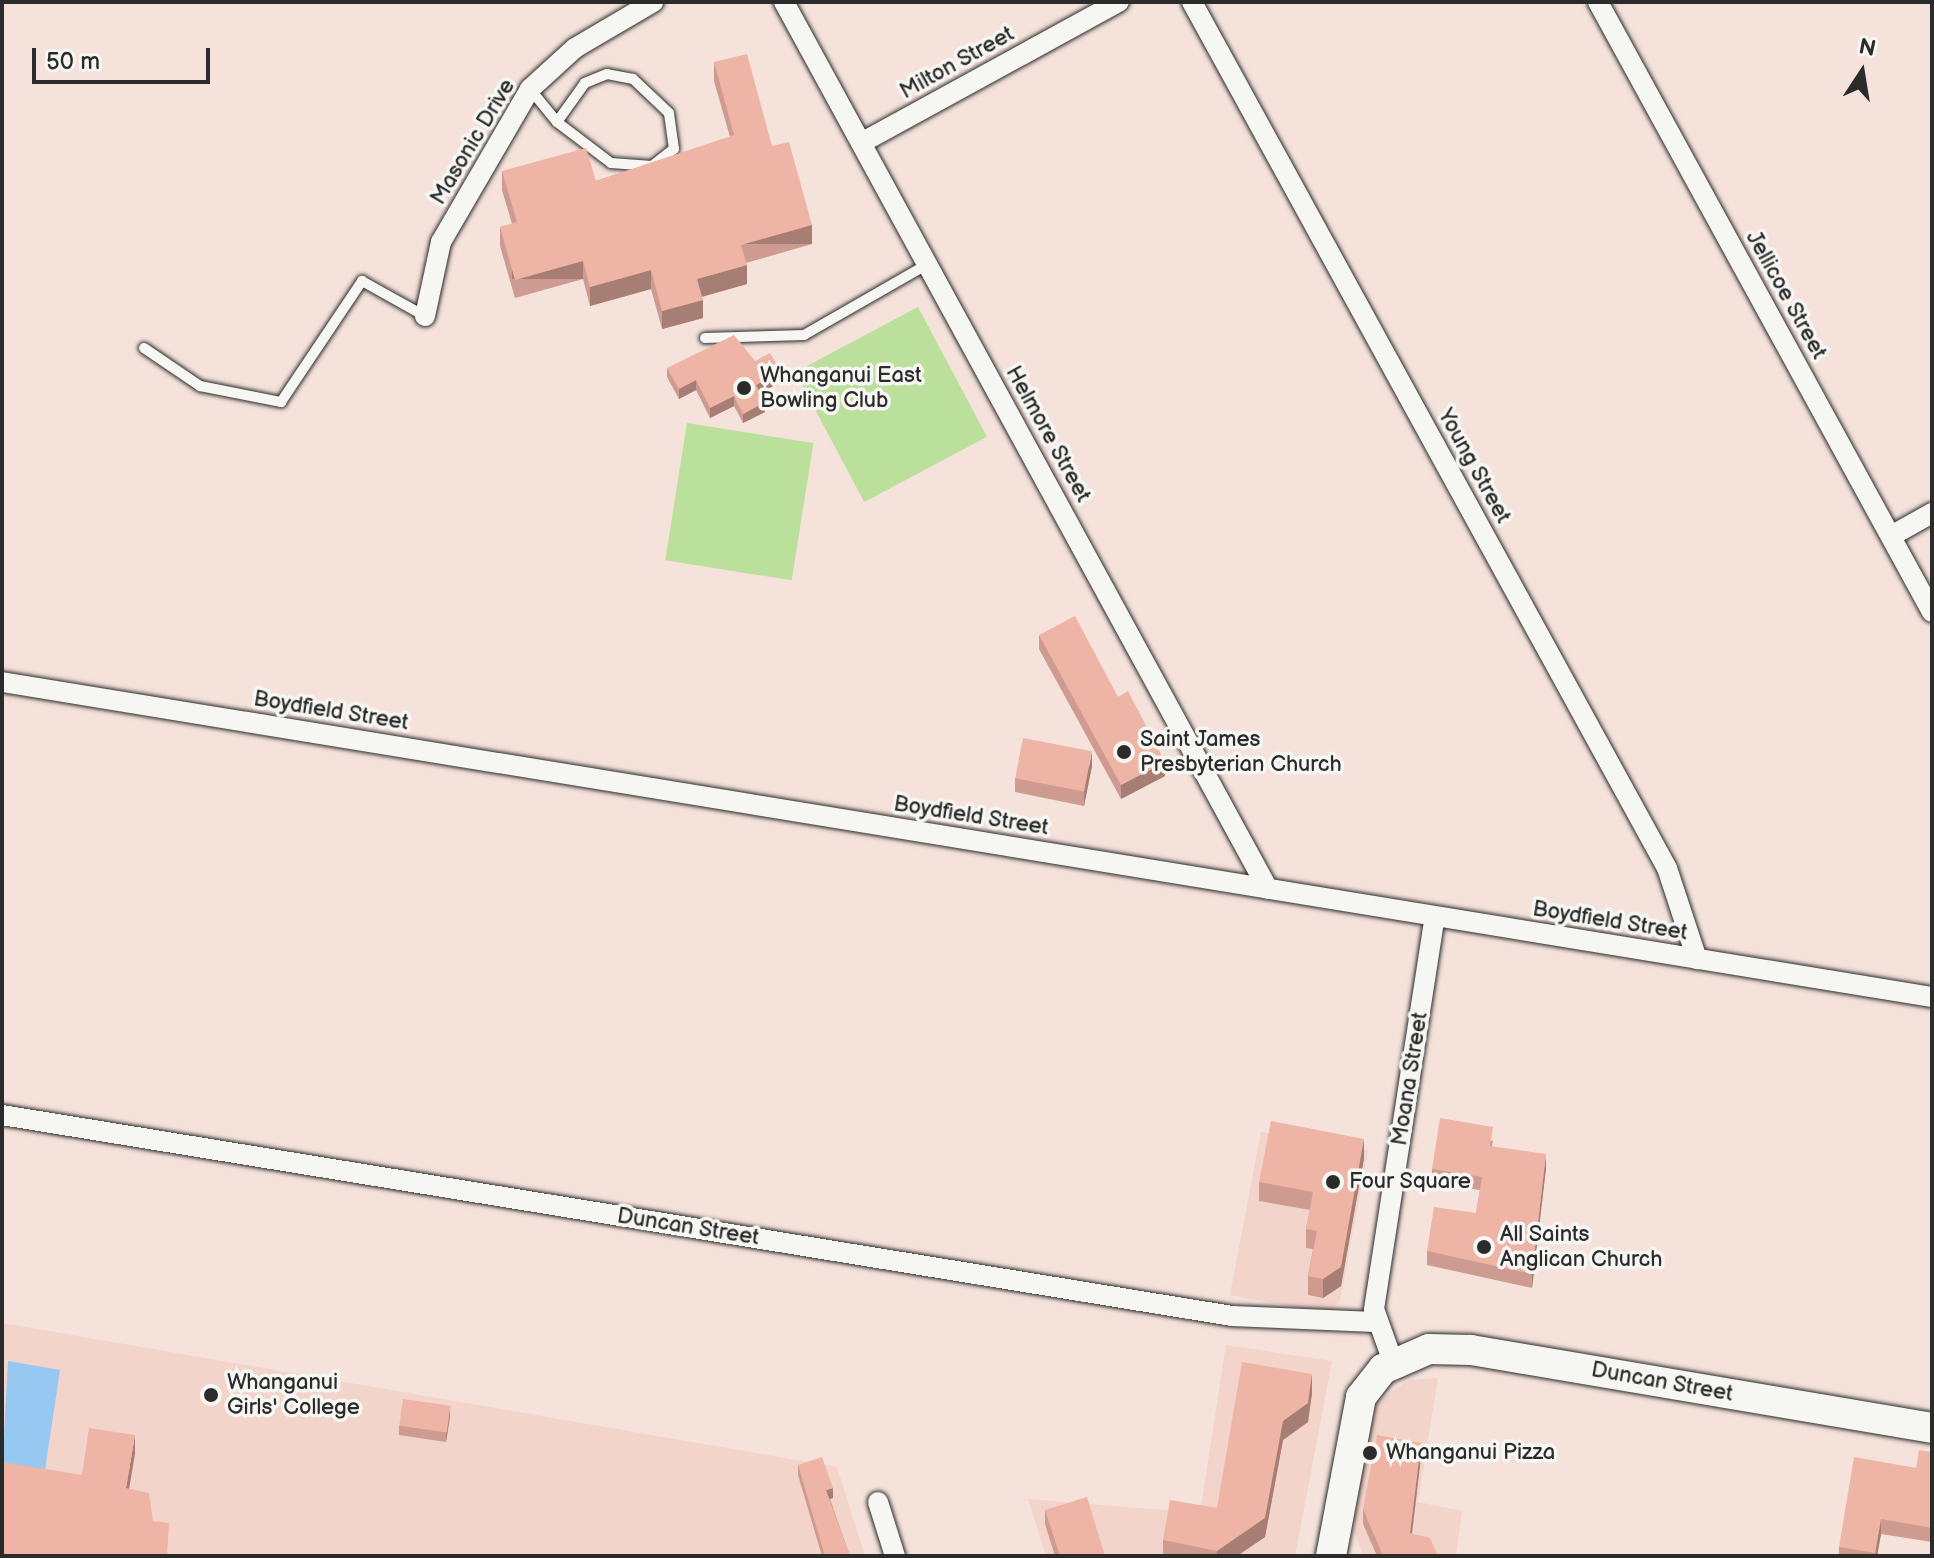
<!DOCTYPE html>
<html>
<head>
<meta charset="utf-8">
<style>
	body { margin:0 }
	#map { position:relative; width:1934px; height:1558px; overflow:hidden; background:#f4e2db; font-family:"Balsamiq Sans",sans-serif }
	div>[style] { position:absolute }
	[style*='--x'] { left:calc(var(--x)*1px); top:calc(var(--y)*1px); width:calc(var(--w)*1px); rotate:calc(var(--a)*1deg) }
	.built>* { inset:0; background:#f2d4cb }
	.green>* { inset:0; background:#bbe09b; transform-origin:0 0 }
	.water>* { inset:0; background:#96c8f2 }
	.roads { filter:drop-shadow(0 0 2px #2b2b2b) drop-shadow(0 0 2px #2b2b2b) }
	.lane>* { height:10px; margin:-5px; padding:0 5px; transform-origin:5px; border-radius:5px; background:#f6f6f2 }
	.street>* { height:20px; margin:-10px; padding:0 10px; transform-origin:10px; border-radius:10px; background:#f6f6f2 }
	.secondary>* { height:30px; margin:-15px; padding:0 15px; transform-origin:15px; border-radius:15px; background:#f6f6f2 }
	.wall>* { inset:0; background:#cd9b8f }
	.shaded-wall>* { inset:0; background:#a77e74; transform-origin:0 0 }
	.building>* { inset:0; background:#eeb4a6; transform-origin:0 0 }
	.dots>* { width:22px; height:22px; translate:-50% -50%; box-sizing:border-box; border:4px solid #f6f6f2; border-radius:50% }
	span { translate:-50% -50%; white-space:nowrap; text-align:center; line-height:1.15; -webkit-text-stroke:7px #f6f6f2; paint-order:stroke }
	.street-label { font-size:22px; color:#2b2b2b }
	.poi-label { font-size:22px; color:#2b2b2b }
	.left { translate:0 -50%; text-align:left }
	.frame { position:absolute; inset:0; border:4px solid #2b2b2b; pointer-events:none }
	.north { position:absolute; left:1822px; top:32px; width:80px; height:80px; -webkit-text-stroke:6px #f6f6f2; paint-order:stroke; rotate:12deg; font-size:22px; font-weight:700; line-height:32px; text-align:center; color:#2b2b2b }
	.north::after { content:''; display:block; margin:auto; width:28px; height:36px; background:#2b2b2b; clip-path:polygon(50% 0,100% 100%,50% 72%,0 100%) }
	.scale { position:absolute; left:32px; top:48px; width:178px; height:36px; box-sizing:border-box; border:4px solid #2b2b2b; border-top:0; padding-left:10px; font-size:24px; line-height:28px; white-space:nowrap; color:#2b2b2b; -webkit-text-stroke:6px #f6f6f2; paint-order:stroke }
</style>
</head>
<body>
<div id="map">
	<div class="built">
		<div style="clip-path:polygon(1261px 1132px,1368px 1150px,1340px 1301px,1327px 1313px,1230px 1295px)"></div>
		<div style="clip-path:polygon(2px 1323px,837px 1467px,865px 1556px,2px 1556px)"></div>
		<div style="clip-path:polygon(1226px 1345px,1332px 1361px,1295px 1556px,1046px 1556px,1028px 1499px,1200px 1513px)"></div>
		<div style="clip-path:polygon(1438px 1378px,1418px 1502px,1462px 1511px,1456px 1556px,1363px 1556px,1352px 1526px,1370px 1407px,1409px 1380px)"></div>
	</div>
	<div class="green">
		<div style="left:918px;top:307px;width:147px;height:139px;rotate:62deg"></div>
		<div style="left:687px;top:423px;width:128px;height:139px;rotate:9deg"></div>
	</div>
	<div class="water">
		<div style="clip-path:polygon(8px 1361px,60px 1370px,43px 1483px,2px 1476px)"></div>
	</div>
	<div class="roads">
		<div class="lane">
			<div style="--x:530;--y:89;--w:43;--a:50.7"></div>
			<div style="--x:557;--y:122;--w:68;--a:37.2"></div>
			<div style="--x:611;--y:163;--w:41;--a:4.2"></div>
			<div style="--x:652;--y:166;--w:28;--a:-38"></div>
			<div style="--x:674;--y:149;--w:36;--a:-98"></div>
			<div style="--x:669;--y:113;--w:50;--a:-136.6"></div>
			<div style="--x:633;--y:79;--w:26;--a:-169"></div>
			<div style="--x:607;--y:74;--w:24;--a:158"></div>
			<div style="--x:585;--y:83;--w:48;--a:125.7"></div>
			<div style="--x:705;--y:338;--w:99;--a:-1.7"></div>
			<div style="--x:804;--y:335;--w:143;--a:-29.8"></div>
			<div style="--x:144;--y:348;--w:68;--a:34.2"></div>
			<div style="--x:200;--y:386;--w:83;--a:11.2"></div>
			<div style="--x:281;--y:402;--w:146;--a:-56.2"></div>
			<div style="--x:362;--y:281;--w:72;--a:29.1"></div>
		</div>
		<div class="street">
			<div style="--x:784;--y:2;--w:1010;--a:61.38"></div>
			<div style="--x:1192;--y:2;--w:988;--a:61.26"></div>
			<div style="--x:1667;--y:868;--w:96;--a:71.8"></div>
			<div style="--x:1598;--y:2;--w:695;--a:61.3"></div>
			<div style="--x:861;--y:143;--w:294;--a:-28.7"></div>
			<div style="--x:425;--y:316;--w:76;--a:-77.8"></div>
			<div style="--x:441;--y:242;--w:177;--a:-59.8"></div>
			<div style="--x:530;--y:89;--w:61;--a:-42.3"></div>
			<div style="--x:575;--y:48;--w:91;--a:-30.5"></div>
			<div style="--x:1891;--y:536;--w:47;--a:-29.3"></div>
			<div style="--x:2;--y:682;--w:1956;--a:9.27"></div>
			<div style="--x:2;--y:1115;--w:1246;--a:9.28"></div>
			<div style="--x:1232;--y:1316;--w:143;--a:2.4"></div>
			<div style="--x:1393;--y:1362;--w:56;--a:-109.7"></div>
			<div style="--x:1374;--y:1309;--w:397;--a:-81.2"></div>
			<div style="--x:878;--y:1502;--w:57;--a:72.5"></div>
		</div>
		<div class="secondary">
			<div style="--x:1331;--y:1556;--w:162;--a:-79.3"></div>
			<div style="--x:1361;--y:1397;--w:36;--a:-52"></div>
			<div style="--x:1383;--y:1369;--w:50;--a:-23.5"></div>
			<div style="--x:1429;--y:1349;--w:42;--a:1.4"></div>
			<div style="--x:1471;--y:1350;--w:468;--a:9.6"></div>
		</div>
	</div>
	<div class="wall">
		<div style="clip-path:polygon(714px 62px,772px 146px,812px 244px,746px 263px,747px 284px,702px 297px,703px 318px,662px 329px,651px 289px,590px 306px,583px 279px,515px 298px,500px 246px,500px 227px,512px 224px,502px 190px,502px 171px,596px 181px,730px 137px,714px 81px)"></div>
		<div style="clip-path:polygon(755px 361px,781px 382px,760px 393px,765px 412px,743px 423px,734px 406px,710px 418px,696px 390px,679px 399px,667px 377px,667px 368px)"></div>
		<div style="clip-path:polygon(1039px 635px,1118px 697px,1165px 776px,1121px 799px,1039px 649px)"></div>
		<div style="clip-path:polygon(1092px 766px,1084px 806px,1015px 792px,1015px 778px)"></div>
		<div style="clip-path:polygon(1493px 1140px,1492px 1146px,1546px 1168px,1532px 1288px,1427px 1265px,1427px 1251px,1476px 1213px,1480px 1190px,1432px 1183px,1432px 1169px)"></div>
		<div style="clip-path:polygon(1364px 1158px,1341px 1286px,1323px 1298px,1308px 1295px,1308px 1276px,1313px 1249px,1306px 1248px,1306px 1229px,1310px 1210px,1259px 1201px,1259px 1182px)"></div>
		<div style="clip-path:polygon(1312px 1393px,1308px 1422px,1283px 1440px,1265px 1537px,1237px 1556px,1163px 1556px,1163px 1540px,1217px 1508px)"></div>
		<div style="clip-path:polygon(450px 1416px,446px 1442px,399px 1435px,399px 1426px)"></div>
		<div style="clip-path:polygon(1932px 1452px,1932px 1542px,1881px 1534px,1877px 1556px,1839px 1556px,1839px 1547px)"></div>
		<div style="clip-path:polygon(1421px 1457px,1412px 1534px,1438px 1556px,1377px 1556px,1363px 1524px,1363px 1509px)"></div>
		<div style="clip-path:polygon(798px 1465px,833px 1498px,830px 1499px,850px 1556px,822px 1556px,798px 1475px)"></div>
		<div style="clip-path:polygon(1045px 1510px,1105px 1556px,1055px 1556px,1045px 1524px)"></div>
	</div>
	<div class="shaded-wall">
		<div style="left:812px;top:225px;width:19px;height:74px;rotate:90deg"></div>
		<div style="left:583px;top:261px;width:18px;height:71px;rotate:90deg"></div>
		<div style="clip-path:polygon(747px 265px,747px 284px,697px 298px,697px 279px)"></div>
		<div style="clip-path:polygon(651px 270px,651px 289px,590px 306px,590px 287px)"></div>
		<div style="clip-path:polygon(703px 300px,703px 318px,662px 329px,662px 311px)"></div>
		<div style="clip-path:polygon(781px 372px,781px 382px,756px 395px,756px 385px)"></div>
		<div style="clip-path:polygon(696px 380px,696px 390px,679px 399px,679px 389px)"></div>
		<div style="clip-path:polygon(734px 396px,734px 406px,710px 418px,710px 408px)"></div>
		<div style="clip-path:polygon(765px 402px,765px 412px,743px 423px,743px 414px)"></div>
		<div style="clip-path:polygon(1092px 752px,1092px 766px,1084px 806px,1084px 792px)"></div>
		<div style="clip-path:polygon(1165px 762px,1165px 776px,1121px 799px,1121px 785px)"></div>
		<div style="clip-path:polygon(1364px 1139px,1364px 1158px,1341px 1286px,1323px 1298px,1323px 1279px)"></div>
		<div style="clip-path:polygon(1546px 1154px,1546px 1168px,1532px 1288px,1532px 1274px)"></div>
		<div style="clip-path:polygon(1312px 1374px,1312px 1393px,1308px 1422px,1283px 1440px,1265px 1537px,1237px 1556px,1217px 1556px,1217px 1551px,1283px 1421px)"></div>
		<div style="clip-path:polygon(450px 1406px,450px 1416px,446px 1442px,446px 1432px)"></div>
		<div style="clip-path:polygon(135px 1435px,135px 1454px,126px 1507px,126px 1488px)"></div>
		<div style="clip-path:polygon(1421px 1443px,1421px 1457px,1410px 1548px,1410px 1533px)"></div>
		<div style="clip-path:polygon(833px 1488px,833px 1498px,826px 1500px,826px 1490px)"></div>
		<div style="clip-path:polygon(1881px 1519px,1881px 1534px,1877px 1556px,1875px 1556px)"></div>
	</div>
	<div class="building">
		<div style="clip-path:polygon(747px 54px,772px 146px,789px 142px,812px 225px,741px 245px,747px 265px,697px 279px,703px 300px,662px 311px,651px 270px,590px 287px,583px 261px,515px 280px,500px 227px,517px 222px,502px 171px,586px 148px,596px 181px,734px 135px,714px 62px)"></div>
		<div style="clip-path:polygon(734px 335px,755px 361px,770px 353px,781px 372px,756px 385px,765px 402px,743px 414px,734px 396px,710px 408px,696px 380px,679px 389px,667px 368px)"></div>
		<div style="clip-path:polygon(1075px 616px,1118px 697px,1128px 691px,1165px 762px,1121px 785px,1039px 635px)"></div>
		<div style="left:1023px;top:738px;width:70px;height:41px;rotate:11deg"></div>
		<div style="clip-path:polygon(1440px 1118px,1493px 1127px,1490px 1146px,1546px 1154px,1532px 1274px,1427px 1251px,1434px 1207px,1476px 1213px,1482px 1177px,1432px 1169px)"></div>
		<div style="clip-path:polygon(1271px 1121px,1364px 1139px,1341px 1267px,1323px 1279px,1308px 1276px,1317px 1231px,1306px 1229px,1313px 1192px,1259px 1182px)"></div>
		<div style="clip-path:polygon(1242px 1362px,1312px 1374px,1308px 1403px,1283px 1421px,1265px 1518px,1217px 1551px,1163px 1540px,1170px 1500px,1217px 1508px)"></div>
		<div style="left:403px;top:1399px;width:48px;height:27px;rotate:8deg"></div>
		<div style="clip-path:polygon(89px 1428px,135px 1435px,126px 1488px,149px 1493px,153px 1521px,169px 1523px,167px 1556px,2px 1556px,2px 1462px,82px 1475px)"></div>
		<div style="clip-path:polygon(1377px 1435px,1421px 1443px,1410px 1533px,1430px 1538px,1438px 1556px,1383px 1556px,1363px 1509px)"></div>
		<div style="clip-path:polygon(1919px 1450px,1932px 1452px,1932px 1528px,1881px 1519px,1875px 1553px,1839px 1547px,1854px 1457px,1916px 1468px)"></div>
		<div style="clip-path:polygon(822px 1457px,833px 1488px,826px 1490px,850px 1556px,825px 1556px,798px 1465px)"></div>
		<div style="clip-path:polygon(1087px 1497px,1105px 1556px,1060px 1556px,1045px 1510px)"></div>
	</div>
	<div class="dots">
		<div style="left:744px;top:388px;background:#2b2b2b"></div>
		<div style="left:1124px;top:752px;background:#2b2b2b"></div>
		<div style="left:1333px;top:1182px;background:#2b2b2b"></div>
		<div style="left:1484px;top:1247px;background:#2b2b2b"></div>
		<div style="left:211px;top:1395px;background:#2b2b2b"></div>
		<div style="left:1370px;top:1453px;background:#2b2b2b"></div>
	</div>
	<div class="street-label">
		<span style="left:957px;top:63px;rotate:-29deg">Milton Street</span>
		<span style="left:473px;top:142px;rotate:-59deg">Masonic Drive</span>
		<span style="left:1786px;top:295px;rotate:61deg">Jellicoe Street</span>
		<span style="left:1048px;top:434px;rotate:61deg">Helmore Street</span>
		<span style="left:1474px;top:466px;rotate:61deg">Young Street</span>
		<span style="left:331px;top:711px;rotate:9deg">Boydfield Street</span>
		<span style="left:971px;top:816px;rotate:9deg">Boydfield Street</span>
		<span style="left:1610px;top:921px;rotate:9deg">Boydfield Street</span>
		<span style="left:1410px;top:1079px;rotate:-81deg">Moana Street</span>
		<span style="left:688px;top:1227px;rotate:9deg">Duncan Street</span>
		<span style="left:1662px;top:1382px;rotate:10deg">Duncan Street</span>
	</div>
	<div class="poi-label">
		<span class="left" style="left:760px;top:388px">Whanganui East<br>Bowling Club</span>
		<span class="left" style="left:1140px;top:752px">Saint James<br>Presbyterian Church</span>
		<span class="left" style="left:1349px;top:1182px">Four Square</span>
		<span class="left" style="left:1500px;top:1247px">All Saints<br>Anglican Church</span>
		<span class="left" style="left:227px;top:1395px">Whanganui<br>Girls' College</span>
		<span class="left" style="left:1386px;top:1453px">Whanganui Pizza</span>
	</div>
	<div class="frame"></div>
	<div class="north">N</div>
	<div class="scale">50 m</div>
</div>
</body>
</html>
